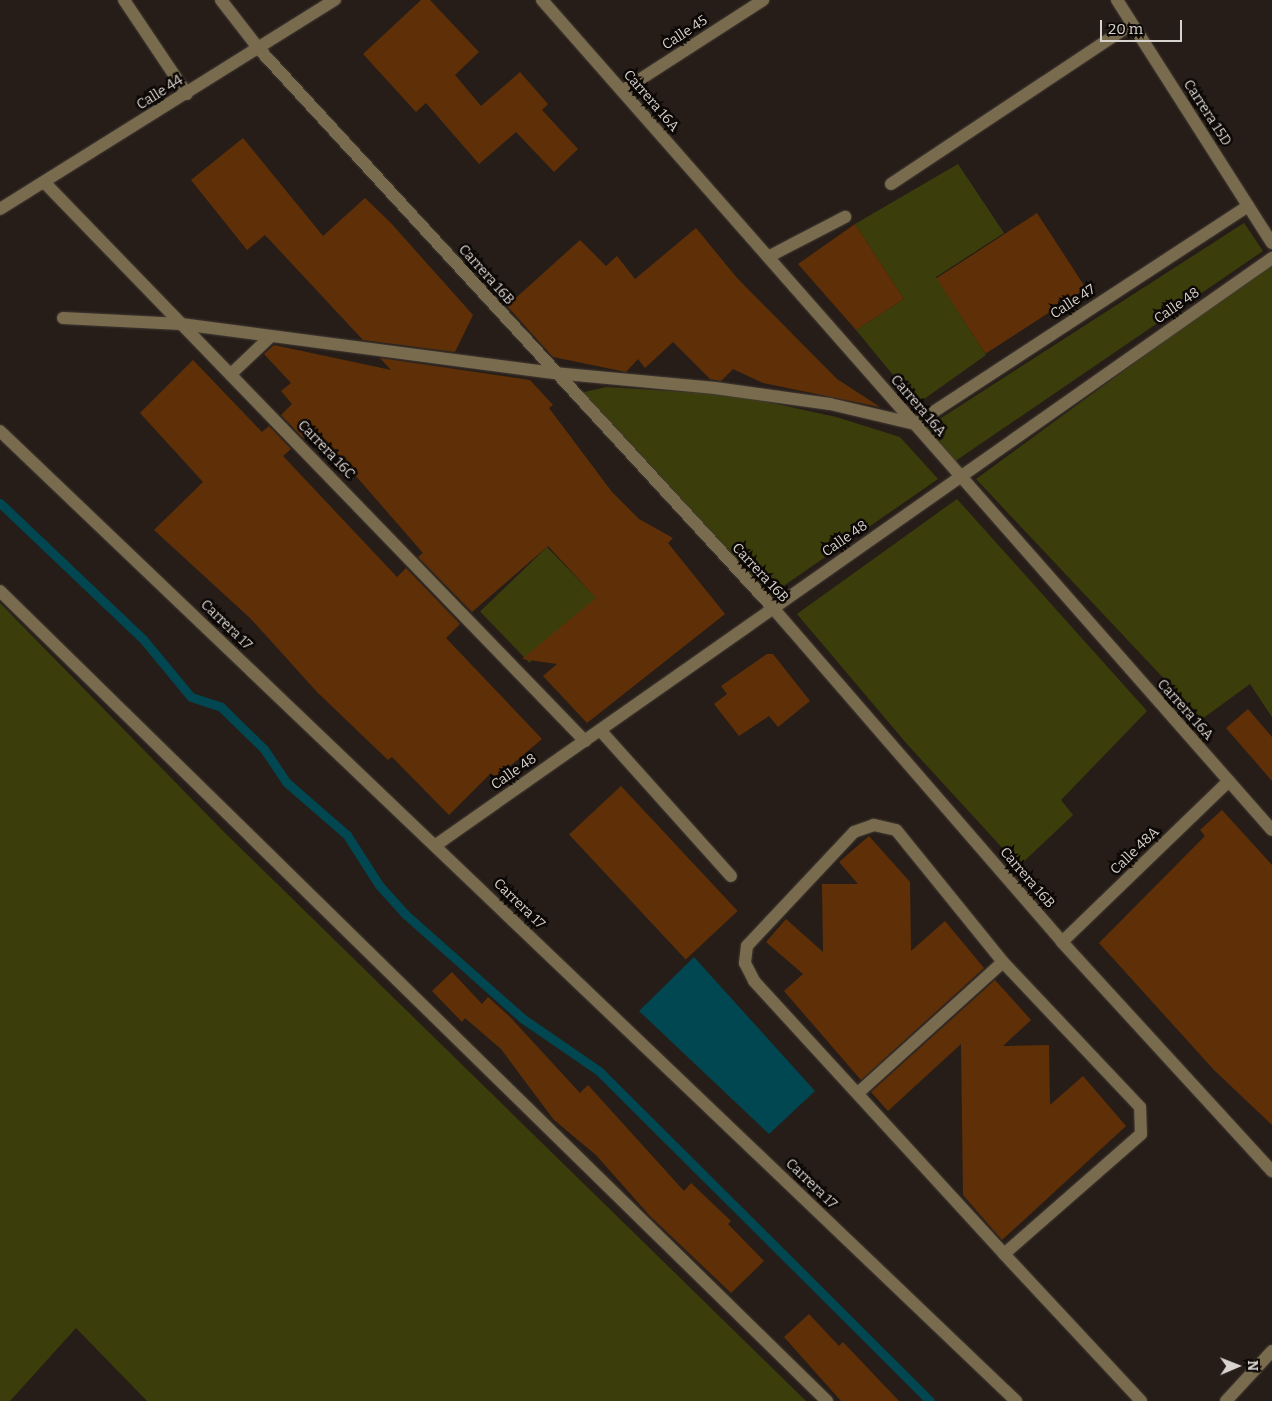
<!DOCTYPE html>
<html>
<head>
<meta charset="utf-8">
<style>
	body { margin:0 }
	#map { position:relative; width:1272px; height:1401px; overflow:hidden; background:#261d18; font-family:Bitter,serif }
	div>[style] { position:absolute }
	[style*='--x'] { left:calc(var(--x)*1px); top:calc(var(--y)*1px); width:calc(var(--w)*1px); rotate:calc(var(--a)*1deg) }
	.green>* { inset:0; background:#3b3e0b; transform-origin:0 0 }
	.water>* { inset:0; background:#004751 }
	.stream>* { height:9px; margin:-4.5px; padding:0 4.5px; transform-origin:4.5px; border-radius:4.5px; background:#004751 }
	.building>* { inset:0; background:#5f3007; transform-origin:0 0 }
	.roads { filter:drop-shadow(0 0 1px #433a35) drop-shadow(0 0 1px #433a35) }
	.minor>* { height:12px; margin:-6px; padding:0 6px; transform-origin:6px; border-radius:6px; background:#796b4d }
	span { translate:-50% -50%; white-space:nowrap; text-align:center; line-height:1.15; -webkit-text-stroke:5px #0c0806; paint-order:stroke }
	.street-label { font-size:14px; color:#d9d3cf }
	.north { position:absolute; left:1212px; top:1341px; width:50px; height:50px; -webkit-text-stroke:4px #0c0806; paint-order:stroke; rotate:89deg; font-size:14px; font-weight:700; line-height:20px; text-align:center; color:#d9d3cf }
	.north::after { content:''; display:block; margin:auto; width:18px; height:22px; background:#d9d3cf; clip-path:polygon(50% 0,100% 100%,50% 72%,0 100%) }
	.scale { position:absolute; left:1100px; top:20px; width:82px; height:22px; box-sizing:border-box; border:2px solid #d9d3cf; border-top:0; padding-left:6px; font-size:15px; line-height:18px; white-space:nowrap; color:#d9d3cf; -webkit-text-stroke:4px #0c0806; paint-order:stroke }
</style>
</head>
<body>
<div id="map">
	<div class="green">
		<div style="clip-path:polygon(958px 164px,1004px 233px,936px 277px,986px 355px,917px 404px,856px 330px,904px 299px,855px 224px)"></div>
		<div style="clip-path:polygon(1244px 223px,1263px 251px,954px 462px,924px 429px)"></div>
		<div style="clip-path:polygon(1272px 262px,1272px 717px,1250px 684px,1202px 719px,976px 479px)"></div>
		<div style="clip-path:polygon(606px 387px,736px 395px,836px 417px,900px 437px,938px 479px,769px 596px,580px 393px)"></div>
		<div style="clip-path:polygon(957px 499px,1147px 711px,1061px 800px,1073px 815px,1019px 866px,907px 744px,797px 614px)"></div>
		<div style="left:547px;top:547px;width:71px;height:93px;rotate:46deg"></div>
		<div style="clip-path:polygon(0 603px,224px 832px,806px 1401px,147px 1401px,76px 1328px,10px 1401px,0 1401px)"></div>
	</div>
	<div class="water">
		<div style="clip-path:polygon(694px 957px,815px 1091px,769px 1134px,639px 1011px)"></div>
	</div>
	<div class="stream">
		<div style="--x:0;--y:503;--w:197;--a:43.6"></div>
		<div style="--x:143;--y:639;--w:75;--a:50.4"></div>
		<div style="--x:191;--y:697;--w:32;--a:18"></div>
		<div style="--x:221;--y:707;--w:60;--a:44.3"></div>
		<div style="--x:264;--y:749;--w:40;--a:56"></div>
		<div style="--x:286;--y:782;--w:81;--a:41"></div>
		<div style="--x:347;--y:835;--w:59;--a:57.4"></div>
		<div style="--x:379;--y:885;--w:39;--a:48"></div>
		<div style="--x:405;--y:914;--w:157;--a:41.6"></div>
		<div style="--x:522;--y:1018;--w:93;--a:34.5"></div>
		<div style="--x:599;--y:1071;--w:467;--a:44.9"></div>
	</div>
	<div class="building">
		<div style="clip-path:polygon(421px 0,430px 0,479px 52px,455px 75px,481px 106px,520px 72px,548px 104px,542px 110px,578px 149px,554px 172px,516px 132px,479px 164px,426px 103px,416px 112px,363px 54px)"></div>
		<div style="clip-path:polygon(243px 138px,323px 236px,365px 198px,390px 222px,473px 315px,455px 352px,363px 340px,265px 235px,247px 250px,191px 180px)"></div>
		<div style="left:1037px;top:213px;width:90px;height:120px;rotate:57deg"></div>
		<div style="clip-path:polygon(855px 224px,904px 299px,856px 330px,798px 264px)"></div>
		<div style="clip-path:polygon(696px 228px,737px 278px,837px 379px,880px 407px,763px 383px,733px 369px,721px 381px,710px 379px,673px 342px,645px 368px,638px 359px,626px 372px,553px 357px,507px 306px,580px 240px,606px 266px,617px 256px,635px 279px)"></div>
		<div style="clip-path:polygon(274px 345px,391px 370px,380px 358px,530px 380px,553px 405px,549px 408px,612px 492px,639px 519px,673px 538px,668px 543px,725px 614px,587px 723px,543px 676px,557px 664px,522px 659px,596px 598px,548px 546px,472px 612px,418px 557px,423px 553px,314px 428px,303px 438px,281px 415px,292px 404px,281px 391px,291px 383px,264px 354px)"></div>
		<div style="clip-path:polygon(193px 360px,262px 432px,269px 426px,291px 449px,283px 456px,397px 577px,406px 568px,460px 624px,446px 638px,542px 739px,496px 778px,491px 773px,449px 815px,392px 757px,388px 760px,317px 692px,251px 619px,154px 530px,203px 482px,140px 413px)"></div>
		<div style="clip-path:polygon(767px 654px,773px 654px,810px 701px,778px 727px,769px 716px,739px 736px,714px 704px,727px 694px,721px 686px)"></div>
		<div style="clip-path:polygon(1248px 709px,1272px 737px,1272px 781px,1226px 728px)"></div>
		<div style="left:621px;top:786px;width:171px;height:71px;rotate:47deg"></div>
		<div style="clip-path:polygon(1222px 810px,1272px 865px,1272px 1125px,1214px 1070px,1099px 943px,1205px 836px,1200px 830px)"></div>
		<div style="clip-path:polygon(869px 836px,910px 882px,911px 951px,945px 921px,984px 968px,861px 1080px,784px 991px,803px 974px,766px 942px,786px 919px,823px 952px,822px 884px,858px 884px,839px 862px)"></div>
		<div style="clip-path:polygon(452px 972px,482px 1004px,488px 997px,510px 1017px,580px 1093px,588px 1085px,684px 1191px,691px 1183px,731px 1221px,728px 1224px,764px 1261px,731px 1293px,650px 1216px,596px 1155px,554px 1120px,501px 1049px,465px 1018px,462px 1022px,432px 991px)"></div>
		<div style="clip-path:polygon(995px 980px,1031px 1020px,1003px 1046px,1049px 1045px,1050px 1105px,1083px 1076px,1126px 1126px,1002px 1240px,963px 1195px,961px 1044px,888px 1111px,871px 1092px)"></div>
		<div style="clip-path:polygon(809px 1314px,839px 1346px,843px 1342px,899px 1401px,841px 1401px,784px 1337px)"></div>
	</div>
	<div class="roads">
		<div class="minor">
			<div style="--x:124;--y:0;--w:113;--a:56.2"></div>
			<div style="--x:221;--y:0;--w:62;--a:52.2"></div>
			<div style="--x:259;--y:49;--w:759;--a:47.4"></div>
			<div style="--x:773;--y:608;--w:442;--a:49.1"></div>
			<div style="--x:1062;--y:942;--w:311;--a:47.5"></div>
			<div style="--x:542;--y:0;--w:1105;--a:48.67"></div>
			<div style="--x:1117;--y:0;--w:288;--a:57.5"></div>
			<div style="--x:622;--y:91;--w:168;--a:-32.8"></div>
			<div style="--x:44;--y:182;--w:778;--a:45.94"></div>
			<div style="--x:891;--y:184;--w:289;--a:-33.6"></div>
			<div style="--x:0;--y:209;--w:395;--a:-32"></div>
			<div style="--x:768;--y:257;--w:87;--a:-27.5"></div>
			<div style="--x:63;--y:318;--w:118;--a:2.9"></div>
			<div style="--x:181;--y:324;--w:376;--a:7.5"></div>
			<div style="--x:554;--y:373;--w:162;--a:5.3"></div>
			<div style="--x:715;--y:388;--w:116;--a:7.9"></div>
			<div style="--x:830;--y:404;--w:87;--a:13.2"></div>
			<div style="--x:915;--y:424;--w:398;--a:-33.2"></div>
			<div style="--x:231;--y:374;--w:54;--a:-43.5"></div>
			<div style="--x:0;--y:431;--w:1405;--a:43.67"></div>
			<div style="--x:0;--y:591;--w:1158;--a:44.41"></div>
			<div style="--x:600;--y:730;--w:196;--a:48.1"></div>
			<div style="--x:436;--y:845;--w:1022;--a:-35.07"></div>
			<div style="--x:1062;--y:942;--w:232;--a:-44"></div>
			<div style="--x:858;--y:1093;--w:195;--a:-42.1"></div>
			<div style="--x:1004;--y:1254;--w:182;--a:-41.2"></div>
			<div style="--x:1141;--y:1134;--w:27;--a:-92"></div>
			<div style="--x:1140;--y:1107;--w:199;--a:-133.4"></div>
			<div style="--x:1003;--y:962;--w:170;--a:-129"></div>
			<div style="--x:896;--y:830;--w:23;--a:-167"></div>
			<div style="--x:874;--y:825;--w:21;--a:161"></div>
			<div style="--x:854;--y:832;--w:156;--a:133.2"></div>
			<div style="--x:747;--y:946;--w:17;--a:97"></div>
			<div style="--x:745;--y:963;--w:20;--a:63"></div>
			<div style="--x:754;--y:981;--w:370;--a:47.5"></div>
			<div style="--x:1004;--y:1254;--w:201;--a:47"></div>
			<div style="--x:1226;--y:1401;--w:68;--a:-47.4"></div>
		</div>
	</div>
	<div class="street-label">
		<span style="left:685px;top:33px;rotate:-33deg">Calle 45</span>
		<span style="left:160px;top:93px;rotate:-32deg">Calle 44</span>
		<span style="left:651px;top:101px;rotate:49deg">Carrera 16A</span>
		<span style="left:1207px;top:113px;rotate:57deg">Carrera 15D</span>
		<span style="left:486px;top:275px;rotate:48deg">Carrera 16B</span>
		<span style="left:1073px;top:302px;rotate:-33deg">Calle 47</span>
		<span style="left:1177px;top:306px;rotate:-35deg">Calle 48</span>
		<span style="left:918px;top:406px;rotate:49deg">Carrera 16A</span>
		<span style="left:326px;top:450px;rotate:46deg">Carrera 16C</span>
		<span style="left:845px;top:539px;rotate:-35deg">Calle 48</span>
		<span style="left:760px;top:573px;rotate:47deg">Carrera 16B</span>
		<span style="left:226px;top:625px;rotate:44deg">Carrera 17</span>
		<span style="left:1185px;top:710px;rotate:48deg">Carrera 16A</span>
		<span style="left:514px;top:772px;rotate:-35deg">Calle 48</span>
		<span style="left:1135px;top:851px;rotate:-44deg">Calle 48A</span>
		<span style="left:1027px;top:878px;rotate:49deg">Carrera 16B</span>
		<span style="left:519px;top:904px;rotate:44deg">Carrera 17</span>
		<span style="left:811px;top:1184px;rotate:44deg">Carrera 17</span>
	</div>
	<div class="north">N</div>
	<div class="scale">20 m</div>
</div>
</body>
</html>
